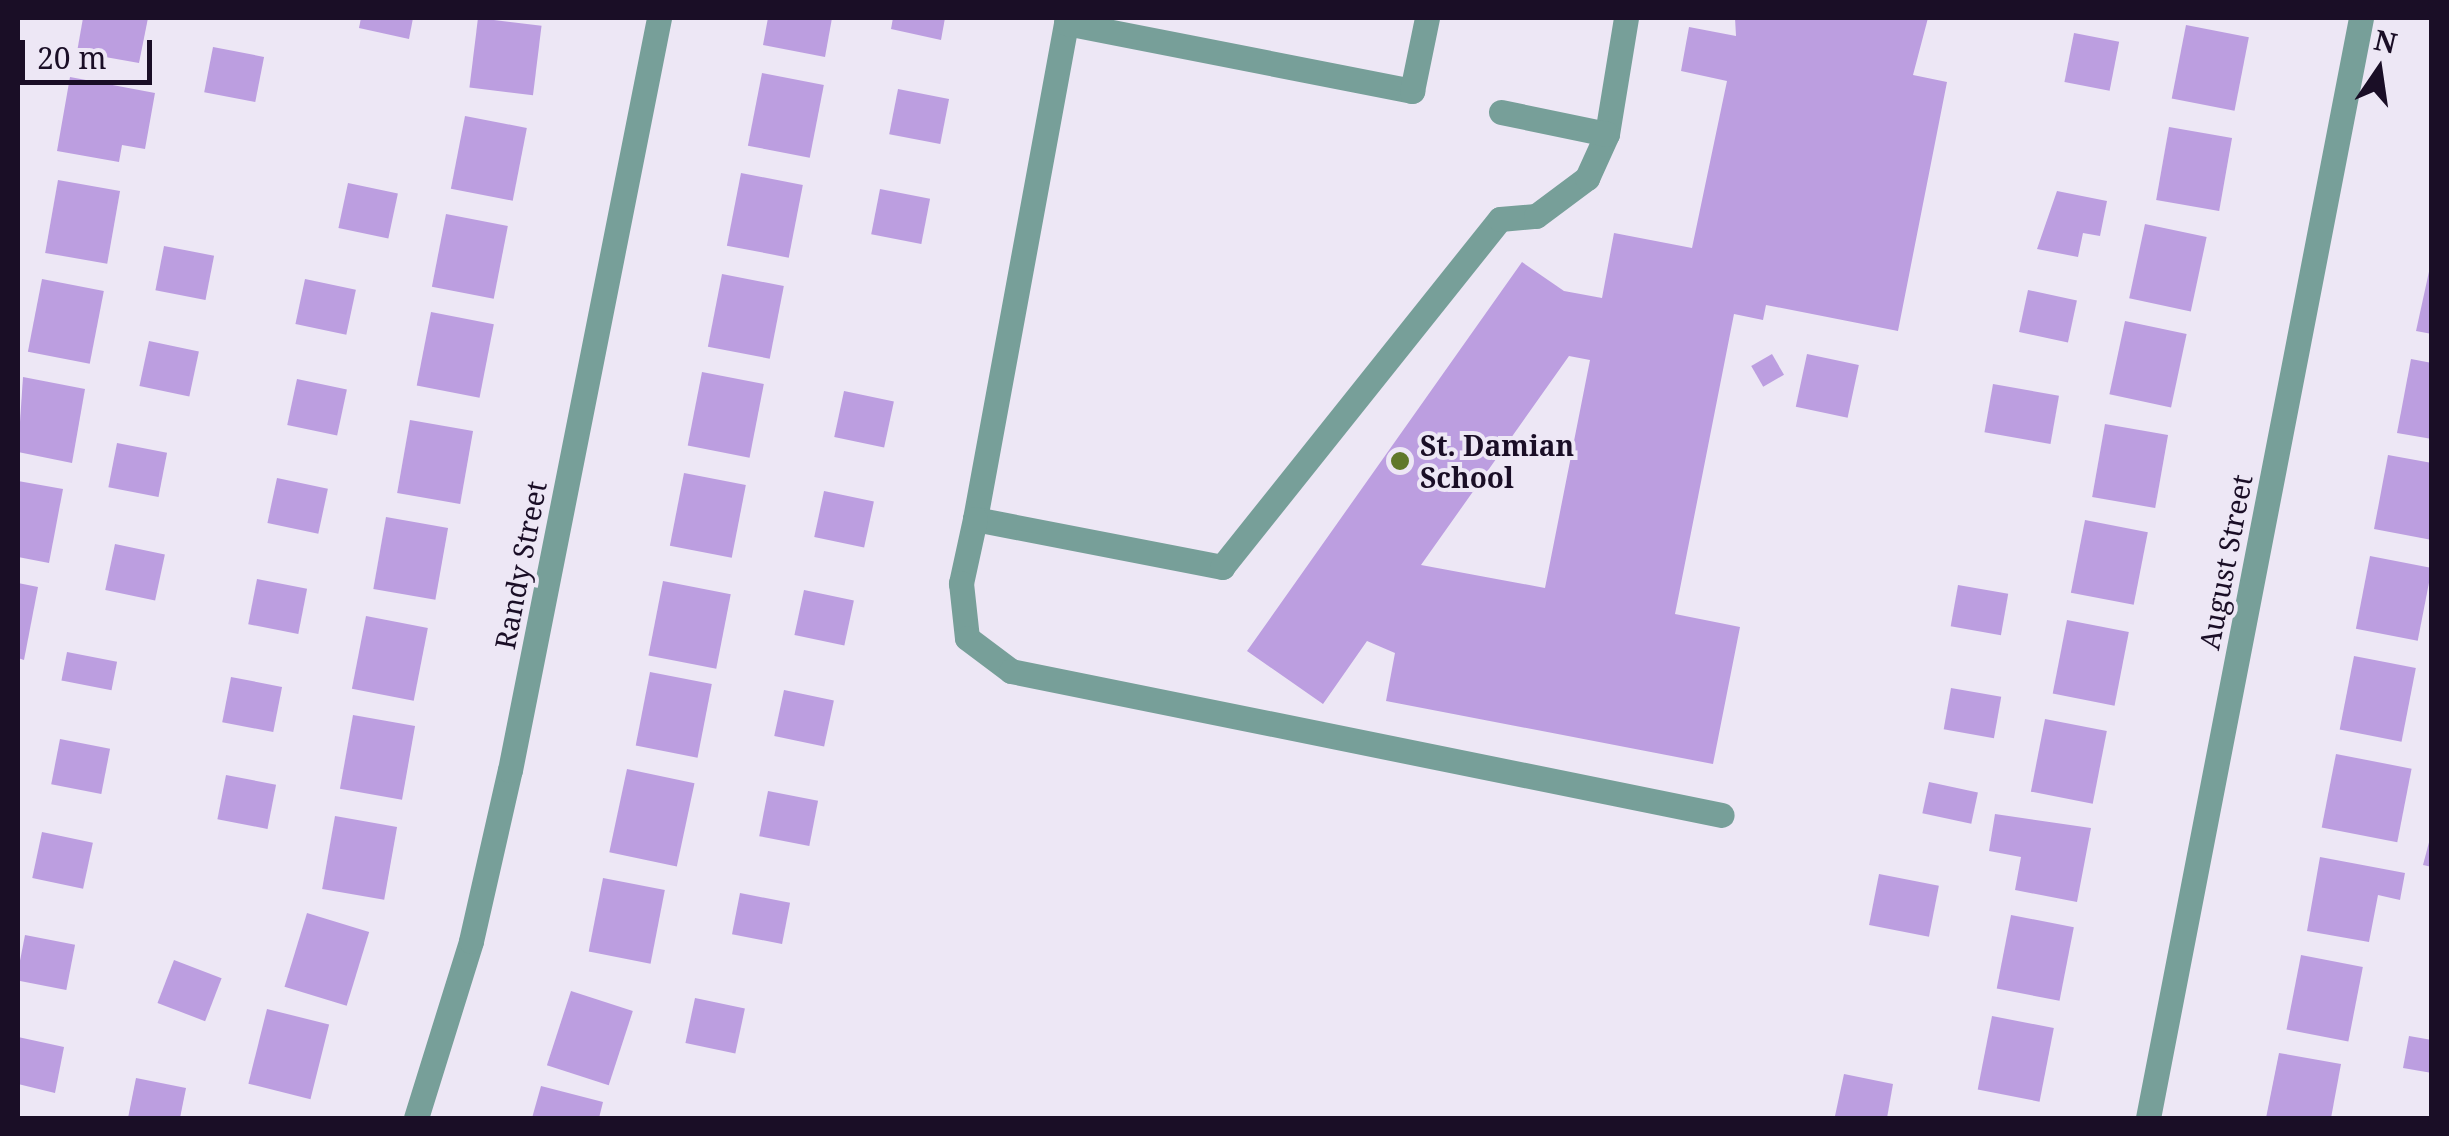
<!DOCTYPE html>
<html>
<head>
<meta charset="utf-8">
<style>
	body { margin:0 }
	#map { position:relative; width:2449px; height:1136px; overflow:hidden; background:#ede7f5; font-family:"Noto Serif",serif }
	div>[style] { position:absolute }
	[style*='--x'] { left:calc(var(--x)*1px); top:calc(var(--y)*1px); width:calc(var(--w)*1px); rotate:calc(var(--a)*1deg) }
	.building>* { inset:0; background:#bc9ee0; transform-origin:0 0 }
	.service>* { height:25px; margin:-12.5px; padding:0 12.5px; transform-origin:12.5px; border-radius:12.5px; background:#779f99 }
	.minor>* { height:25px; margin:-12.5px; padding:0 12.5px; transform-origin:12.5px; border-radius:12.5px; background:#779f99 }
	.dots>* { width:28px; height:28px; translate:-50% -50%; box-sizing:border-box; border:5px solid #ede7f5; border-radius:50% }
	span { translate:-50% -50%; white-space:nowrap; text-align:center; line-height:1.15; -webkit-text-stroke:8px #ede7f5; paint-order:stroke }
	.poi-label { font-size:28px; color:#1a0e26; font-weight:700 }
	.left { translate:0 -50%; text-align:left }
	.street-label { font-size:28px; color:#1a0e26 }
	.frame { position:absolute; inset:0; border:20px solid #1a0e26; pointer-events:none }
	.north { position:absolute; left:2329px; top:20px; width:100px; height:100px; -webkit-text-stroke:8px #ede7f5; paint-order:stroke; rotate:13deg; font-size:28px; font-weight:700; line-height:40px; text-align:center; color:#1a0e26 }
	.north::after { content:''; display:block; margin:auto; width:35px; height:45px; background:#1a0e26; clip-path:polygon(50% 0,100% 100%,50% 72%,0 100%) }
	.scale { position:absolute; left:20px; top:40px; width:132px; height:45px; box-sizing:border-box; border:5px solid #1a0e26; border-top:0; padding-left:12px; font-size:30px; line-height:35px; white-space:nowrap; color:#1a0e26; -webkit-text-stroke:8px #ede7f5; paint-order:stroke }
</style>
</head>
<body>
<div id="map">
	<div class="building">
		<div style="clip-path:polygon(83px 18px,148px 18px,139px 63px,77px 52px)"></div>
		<div style="clip-path:polygon(361px 18px,413px 18px,409px 39px,359px 28px)"></div>
		<div style="left:478px;top:18px;width:64px;height:70px;rotate:7deg"></div>
		<div style="clip-path:polygon(768px 18px,832px 18px,825px 57px,763px 45px)"></div>
		<div style="clip-path:polygon(893px 18px,945px 18px,941px 40px,891px 29px)"></div>
		<div style="clip-path:polygon(evenodd,1735px 18px,1928px 18px,1913px 75px,1947px 82px,1898px 331px,1766px 305px,1763px 320px,1734px 314px,1675px 614px,1740px 627px,1713px 764px,1386px 701px,1395px 653px,1367px 641px,1323px 704px,1247px 651px,1522px 262px,1564px 291px,1602px 298px,1614px 233px,1692px 248px,1727px 81px,1681px 71px,1689px 27px,1736px 36px,1735px 18px,1569px 356px,1590px 360px,1545px 588px,1421px 565px,1569px 356px)"></div>
		<div style="left:2186px;top:25px;width:64px;height:75px;rotate:11deg"></div>
		<div style="left:2074px;top:33px;width:46px;height:50px;rotate:11deg"></div>
		<div style="left:213px;top:47px;width:52px;height:46px;rotate:11deg"></div>
		<div style="left:762px;top:73px;width:63px;height:74px;rotate:11deg"></div>
		<div style="clip-path:polygon(70px 77px,155px 93px,145px 149px,122px 145px,119px 162px,57px 151px)"></div>
		<div style="left:898px;top:89px;width:52px;height:46px;rotate:11deg"></div>
		<div style="left:465px;top:116px;width:63px;height:74px;rotate:11deg"></div>
		<div style="left:2169px;top:127px;width:64px;height:74px;rotate:10deg"></div>
		<div style="left:741px;top:173px;width:63px;height:74px;rotate:11deg"></div>
		<div style="left:58px;top:180px;width:63px;height:74px;rotate:10deg"></div>
		<div style="left:348px;top:183px;width:51px;height:46px;rotate:12deg"></div>
		<div style="left:880px;top:189px;width:51px;height:46px;rotate:11deg"></div>
		<div style="clip-path:polygon(2057px 191px,2107px 201px,2100px 236px,2083px 233px,2078px 257px,2037px 249px)"></div>
		<div style="left:446px;top:214px;width:63px;height:74px;rotate:11deg"></div>
		<div style="left:2145px;top:224px;width:63px;height:76px;rotate:12deg"></div>
		<div style="left:164px;top:246px;width:51px;height:45px;rotate:11deg"></div>
		<div style="clip-path:polygon(2432px 258px,2432px 334px,2416px 331px)"></div>
		<div style="left:722px;top:274px;width:63px;height:74px;rotate:11deg"></div>
		<div style="left:42px;top:279px;width:63px;height:74px;rotate:11deg"></div>
		<div style="left:305px;top:279px;width:52px;height:46px;rotate:12deg"></div>
		<div style="left:2028px;top:290px;width:50px;height:43px;rotate:12deg"></div>
		<div style="left:431px;top:312px;width:64px;height:75px;rotate:11deg"></div>
		<div style="left:2125px;top:321px;width:63px;height:75px;rotate:12deg"></div>
		<div style="left:149px;top:341px;width:51px;height:46px;rotate:12deg"></div>
		<div style="left:1772px;top:354px;width:24px;height:24px;rotate:60deg"></div>
		<div style="left:1807px;top:354px;width:53px;height:54px;rotate:12deg"></div>
		<div style="clip-path:polygon(2411px 359px,2432px 363px,2432px 439px,2397px 433px)"></div>
		<div style="left:702px;top:372px;width:63px;height:75px;rotate:11deg"></div>
		<div style="clip-path:polygon(23px 377px,85px 389px,72px 463px,18px 452px)"></div>
		<div style="left:297px;top:379px;width:51px;height:47px;rotate:12deg"></div>
		<div style="left:1993px;top:384px;width:67px;height:49px;rotate:10deg"></div>
		<div style="left:844px;top:391px;width:51px;height:47px;rotate:12deg"></div>
		<div style="left:410px;top:420px;width:64px;height:74px;rotate:10deg"></div>
		<div style="left:2105px;top:424px;width:64px;height:74px;rotate:10deg"></div>
		<div style="left:117px;top:443px;width:51px;height:45px;rotate:11deg"></div>
		<div style="clip-path:polygon(2388px 455px,2432px 463px,2432px 540px,2374px 529px)"></div>
		<div style="left:684px;top:473px;width:63px;height:74px;rotate:11deg"></div>
		<div style="left:277px;top:478px;width:52px;height:46px;rotate:12deg"></div>
		<div style="clip-path:polygon(18px 481px,63px 489px,49px 563px,18px 557px)"></div>
		<div style="left:824px;top:491px;width:51px;height:47px;rotate:12deg"></div>
		<div style="left:386px;top:517px;width:63px;height:73px;rotate:10deg"></div>
		<div style="left:2085px;top:520px;width:64px;height:74px;rotate:11deg"></div>
		<div style="left:115px;top:544px;width:51px;height:47px;rotate:12deg"></div>
		<div style="left:2370px;top:556px;width:63px;height:74px;rotate:11deg"></div>
		<div style="left:257px;top:579px;width:51px;height:46px;rotate:11deg"></div>
		<div style="left:663px;top:581px;width:69px;height:76px;rotate:11deg"></div>
		<div style="clip-path:polygon(18px 583px,38px 587px,24px 660px,18px 658px)"></div>
		<div style="left:1958px;top:585px;width:51px;height:42px;rotate:10deg"></div>
		<div style="left:804px;top:590px;width:51px;height:46px;rotate:12deg"></div>
		<div style="left:366px;top:616px;width:63px;height:74px;rotate:11deg"></div>
		<div style="left:2067px;top:620px;width:63px;height:75px;rotate:11deg"></div>
		<div style="left:67px;top:652px;width:51px;height:29px;rotate:11deg"></div>
		<div style="left:2354px;top:656px;width:63px;height:75px;rotate:11deg"></div>
		<div style="left:650px;top:672px;width:63px;height:75px;rotate:11deg"></div>
		<div style="left:231px;top:677px;width:52px;height:46px;rotate:11deg"></div>
		<div style="left:1951px;top:688px;width:51px;height:42px;rotate:10deg"></div>
		<div style="left:784px;top:690px;width:51px;height:47px;rotate:12deg"></div>
		<div style="left:353px;top:715px;width:63px;height:75px;rotate:10deg"></div>
		<div style="left:2045px;top:719px;width:63px;height:74px;rotate:11deg"></div>
		<div style="left:60px;top:739px;width:51px;height:46px;rotate:11deg"></div>
		<div style="left:2336px;top:754px;width:77px;height:75px;rotate:11deg"></div>
		<div style="left:627px;top:769px;width:69px;height:85px;rotate:12deg"></div>
		<div style="left:226px;top:775px;width:51px;height:45px;rotate:11deg"></div>
		<div style="left:1929px;top:782px;width:50px;height:32px;rotate:12deg"></div>
		<div style="left:768px;top:791px;width:51px;height:46px;rotate:11deg"></div>
		<div style="clip-path:polygon(1995px 814px,2091px 828px,2077px 902px,2015px 890px,2021px 857px,1989px 851px)"></div>
		<div style="left:335px;top:816px;width:63px;height:74px;rotate:10deg"></div>
		<div style="clip-path:polygon(2432px 831px,2432px 867px,2423px 865px)"></div>
		<div style="left:42px;top:832px;width:52px;height:47px;rotate:12deg"></div>
		<div style="clip-path:polygon(2320px 857px,2405px 873px,2400px 900px,2378px 895px,2369px 942px,2307px 931px)"></div>
		<div style="left:1879px;top:874px;width:61px;height:52px;rotate:11deg"></div>
		<div style="left:603px;top:878px;width:63px;height:75px;rotate:11deg"></div>
		<div style="left:740px;top:893px;width:51px;height:42px;rotate:11deg"></div>
		<div style="left:307px;top:913px;width:65px;height:77px;rotate:17deg"></div>
		<div style="left:2011px;top:915px;width:64px;height:75px;rotate:11deg"></div>
		<div style="left:25px;top:935px;width:51px;height:46px;rotate:11deg"></div>
		<div style="left:2301px;top:955px;width:63px;height:76px;rotate:11deg"></div>
		<div style="left:174px;top:960px;width:51px;height:46px;rotate:21deg"></div>
		<div style="left:571px;top:991px;width:65px;height:78px;rotate:18deg"></div>
		<div style="left:695px;top:998px;width:51px;height:46px;rotate:12deg"></div>
		<div style="left:267px;top:1009px;width:64px;height:77px;rotate:14deg"></div>
		<div style="left:1992px;top:1016px;width:63px;height:75px;rotate:11deg"></div>
		<div style="clip-path:polygon(2409px 1036px,2432px 1040px,2432px 1073px,2403px 1068px)"></div>
		<div style="clip-path:polygon(18px 1037px,64px 1047px,55px 1093px,18px 1084px)"></div>
		<div style="clip-path:polygon(2279px 1053px,2341px 1064px,2331px 1118px,2266px 1118px)"></div>
		<div style="clip-path:polygon(1844px 1074px,1893px 1084px,1887px 1118px,1835px 1116px)"></div>
		<div style="clip-path:polygon(136px 1078px,186px 1088px,180px 1118px,128px 1118px)"></div>
		<div style="clip-path:polygon(541px 1086px,603px 1102px,599px 1118px,532px 1118px)"></div>
	</div>
	<div class="service">
		<div style="--x:1067;--y:18;--w:509;--a:100.41"></div>
		<div style="--x:975;--y:519;--w:252;--a:11"></div>
		<div style="--x:1222;--y:567;--w:445;--a:-51.4"></div>
		<div style="--x:1500;--y:219;--w:36;--a:-5"></div>
		<div style="--x:1536;--y:216;--w:64;--a:-36.7"></div>
		<div style="--x:1587;--y:178;--w:48;--a:-65.6"></div>
		<div style="--x:1607;--y:134;--w:118;--a:-80.7"></div>
		<div style="--x:1066;--y:23;--w:353;--a:11.1"></div>
		<div style="--x:1412;--y:91;--w:75;--a:-78.4"></div>
		<div style="--x:1501;--y:112;--w:108;--a:11.7"></div>
		<div style="--x:975;--y:519;--w:66;--a:102.3"></div>
		<div style="--x:961;--y:583;--w:55;--a:83.8"></div>
		<div style="--x:967;--y:638;--w:55;--a:36.9"></div>
		<div style="--x:1011;--y:671;--w:725;--a:11.45"></div>
	</div>
	<div class="minor">
		<div style="--x:416;--y:1118;--w:185;--a:-72.7"></div>
		<div style="--x:471;--y:941;--w:175;--a:-77.2"></div>
		<div style="--x:510;--y:770;--w:767;--a:-78.79"></div>
		<div style="--x:2148;--y:1118;--w:1120;--a:-79.04"></div>
	</div>
	<div class="dots">
		<div style="left:1400px;top:461px;background:#60782a"></div>
	</div>
	<div class="poi-label">
		<span class="left" style="left:1420px;top:461px">St. Damian<br>School</span>
	</div>
	<div class="street-label">
		<span style="left:2225px;top:562px;rotate:-79deg">August Street</span>
		<span style="left:520px;top:565px;rotate:-79deg">Randy Street</span>
	</div>
	<div class="frame"></div>
	<div class="north">N</div>
	<div class="scale">20 m</div>
</div>
</body>
</html>
